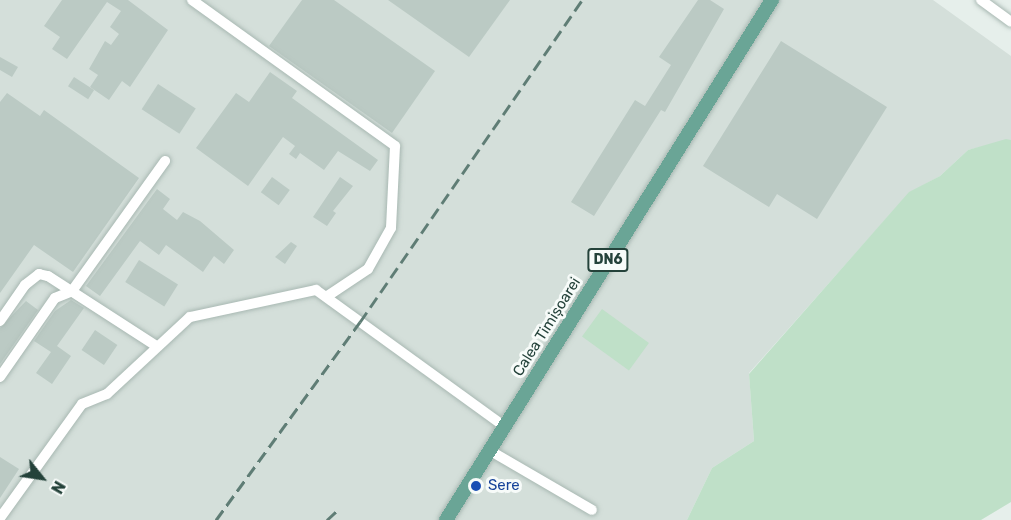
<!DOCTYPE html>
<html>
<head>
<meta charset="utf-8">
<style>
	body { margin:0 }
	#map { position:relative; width:1011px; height:520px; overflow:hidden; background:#e6efeb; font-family:Rubik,sans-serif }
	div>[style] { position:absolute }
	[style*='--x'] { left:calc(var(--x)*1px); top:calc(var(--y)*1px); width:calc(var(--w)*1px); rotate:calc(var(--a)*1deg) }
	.built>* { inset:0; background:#d4dfda }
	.green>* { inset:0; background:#bfe0c8; transform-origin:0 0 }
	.building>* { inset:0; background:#bbcac4; transform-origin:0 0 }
	.roads { filter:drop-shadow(0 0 2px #a8b8b2) drop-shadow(0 0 2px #a8b8b2) }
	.minor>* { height:10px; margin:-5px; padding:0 5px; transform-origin:5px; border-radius:5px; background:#fff }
	.major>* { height:14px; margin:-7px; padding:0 7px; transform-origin:7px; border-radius:7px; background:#6aa596 }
	.rail>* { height:3px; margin-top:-1.5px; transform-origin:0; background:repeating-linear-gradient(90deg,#5f7d75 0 12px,transparent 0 18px) }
	.dots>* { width:16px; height:16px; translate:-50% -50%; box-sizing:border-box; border:3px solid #f7fbf9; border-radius:50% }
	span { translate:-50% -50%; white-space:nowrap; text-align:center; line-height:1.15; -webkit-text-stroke:6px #f7fbf9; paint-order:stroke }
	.shield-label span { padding:2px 4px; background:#f7fbf9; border:2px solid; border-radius:4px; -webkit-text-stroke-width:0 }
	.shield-label { font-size:14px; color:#24423a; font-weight:700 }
	.street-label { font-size:15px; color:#24423a }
	.transit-label { font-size:15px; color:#164399 }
	.left { translate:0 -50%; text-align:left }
	.north { position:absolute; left:12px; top:448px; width:60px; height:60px; -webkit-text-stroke:4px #f7fbf9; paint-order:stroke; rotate:120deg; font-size:16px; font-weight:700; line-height:24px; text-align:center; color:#24423a }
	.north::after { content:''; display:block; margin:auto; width:21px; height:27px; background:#24423a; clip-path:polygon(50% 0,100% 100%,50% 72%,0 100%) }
</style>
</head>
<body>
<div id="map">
	<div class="built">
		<div style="clip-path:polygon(0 0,933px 0,1011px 56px,1011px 140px,968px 150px,940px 176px,909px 193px,749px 373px,754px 441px,712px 468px,687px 520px,0 520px)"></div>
	</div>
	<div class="green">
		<div style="clip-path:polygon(1006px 139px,1011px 140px,1011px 502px,981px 520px,687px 520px,712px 468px,754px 441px,749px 374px,909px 192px,940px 176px,968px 150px)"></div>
		<div style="left:602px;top:309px;width:58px;height:34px;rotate:36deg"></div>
	</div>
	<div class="building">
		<div style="clip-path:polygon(62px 0,128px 0,168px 30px,130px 87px,122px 81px,109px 100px,90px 87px,98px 75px,89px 69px,105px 41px,111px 45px,119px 34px,110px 27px,121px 11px,107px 2px,67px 59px,52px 49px,60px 37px,44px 26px)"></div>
		<div style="clip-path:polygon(302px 0,334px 0,435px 71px,392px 133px,269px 46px)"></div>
		<div style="clip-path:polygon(388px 0,510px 0,469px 57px)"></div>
		<div style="clip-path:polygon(698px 0,710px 0,724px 9px,665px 112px,661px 110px,594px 216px,571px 202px,635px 100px,645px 106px,671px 65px,659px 57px)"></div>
		<div style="clip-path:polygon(781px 41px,887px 107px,817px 219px,777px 194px,769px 207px,703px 166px)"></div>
		<div style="clip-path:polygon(0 57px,18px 67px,12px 77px,0 70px)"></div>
		<div style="clip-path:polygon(270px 72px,297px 91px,292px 98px,378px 160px,370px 171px,338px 151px,324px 170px,300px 153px,296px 159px,289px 154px,295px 146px,283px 137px,248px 186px,196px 148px,236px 93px,249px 102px)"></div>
		<div style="left:74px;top:77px;width:24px;height:11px;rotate:33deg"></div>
		<div style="left:158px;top:84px;width:45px;height:30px;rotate:33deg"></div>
		<div style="clip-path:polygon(7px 93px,40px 116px,44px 110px,139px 178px,73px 272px,34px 245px,0 293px,0 102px)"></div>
		<div style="left:272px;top:177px;width:22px;height:19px;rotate:36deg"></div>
		<div style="clip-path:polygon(340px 177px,353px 186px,333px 211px,336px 213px,327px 226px,313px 217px)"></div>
		<div style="clip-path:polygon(157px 189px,170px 199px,163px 209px,177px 220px,183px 212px,200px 221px,234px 250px,224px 264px,214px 256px,203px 272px,166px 245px,159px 255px,140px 241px,100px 296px,86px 286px)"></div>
		<div style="clip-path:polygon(291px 242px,297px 246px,285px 264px,275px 257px)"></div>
		<div style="left:139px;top:260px;width:46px;height:26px;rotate:32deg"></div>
		<div style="clip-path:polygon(71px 300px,84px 308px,57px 346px,71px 356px,52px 384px,36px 373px,51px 352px,34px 341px,55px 311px)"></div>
		<div style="clip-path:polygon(26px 301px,38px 310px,0 364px,0 328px)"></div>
		<div style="left:95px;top:330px;width:27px;height:24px;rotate:34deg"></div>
		<div style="clip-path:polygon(0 457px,19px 469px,0 498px)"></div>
	</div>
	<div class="roads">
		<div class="minor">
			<div style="--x:192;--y:0;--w:250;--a:35.7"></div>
			<div style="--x:395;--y:146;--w:82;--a:92.8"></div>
			<div style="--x:391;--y:228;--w:47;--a:119.3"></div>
			<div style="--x:368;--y:269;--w:50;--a:146.3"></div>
			<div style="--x:981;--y:0;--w:37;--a:36"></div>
			<div style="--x:0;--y:321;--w:44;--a:-55.2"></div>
			<div style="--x:25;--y:285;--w:18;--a:-38"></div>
			<div style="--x:39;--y:274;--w:9;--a:13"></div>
			<div style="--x:48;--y:276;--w:129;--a:32.9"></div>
			<div style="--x:0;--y:377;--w:96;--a:-55.2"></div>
			<div style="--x:55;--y:298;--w:18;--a:-22"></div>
			<div style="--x:72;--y:291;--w:160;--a:-54.4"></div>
			<div style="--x:489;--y:450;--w:119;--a:30.2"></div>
			<div style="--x:0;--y:518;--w:140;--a:-54.3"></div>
			<div style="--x:82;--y:404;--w:27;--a:-22"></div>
			<div style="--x:107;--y:394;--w:113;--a:-42.9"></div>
			<div style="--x:190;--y:317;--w:129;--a:-12.1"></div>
			<div style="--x:316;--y:290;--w:232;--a:35.9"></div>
		</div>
		<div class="major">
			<div style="--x:446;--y:520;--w:614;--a:-57.92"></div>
		</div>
	</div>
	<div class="rail">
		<div style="--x:216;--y:520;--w:245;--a:-54"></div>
		<div style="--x:360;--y:322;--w:391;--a:-55.4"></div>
		<div style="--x:327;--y:520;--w:16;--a:-43"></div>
	</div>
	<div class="dots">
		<div style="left:476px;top:486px;background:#1a4fb4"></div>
	</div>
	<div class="shield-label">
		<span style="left:608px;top:260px">DN6</span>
	</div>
	<div class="street-label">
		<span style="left:547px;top:327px;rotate:-58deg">Calea Timișoarei</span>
	</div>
	<div class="transit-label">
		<span class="left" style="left:488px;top:486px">Sere</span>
	</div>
	<div class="north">N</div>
</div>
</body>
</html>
